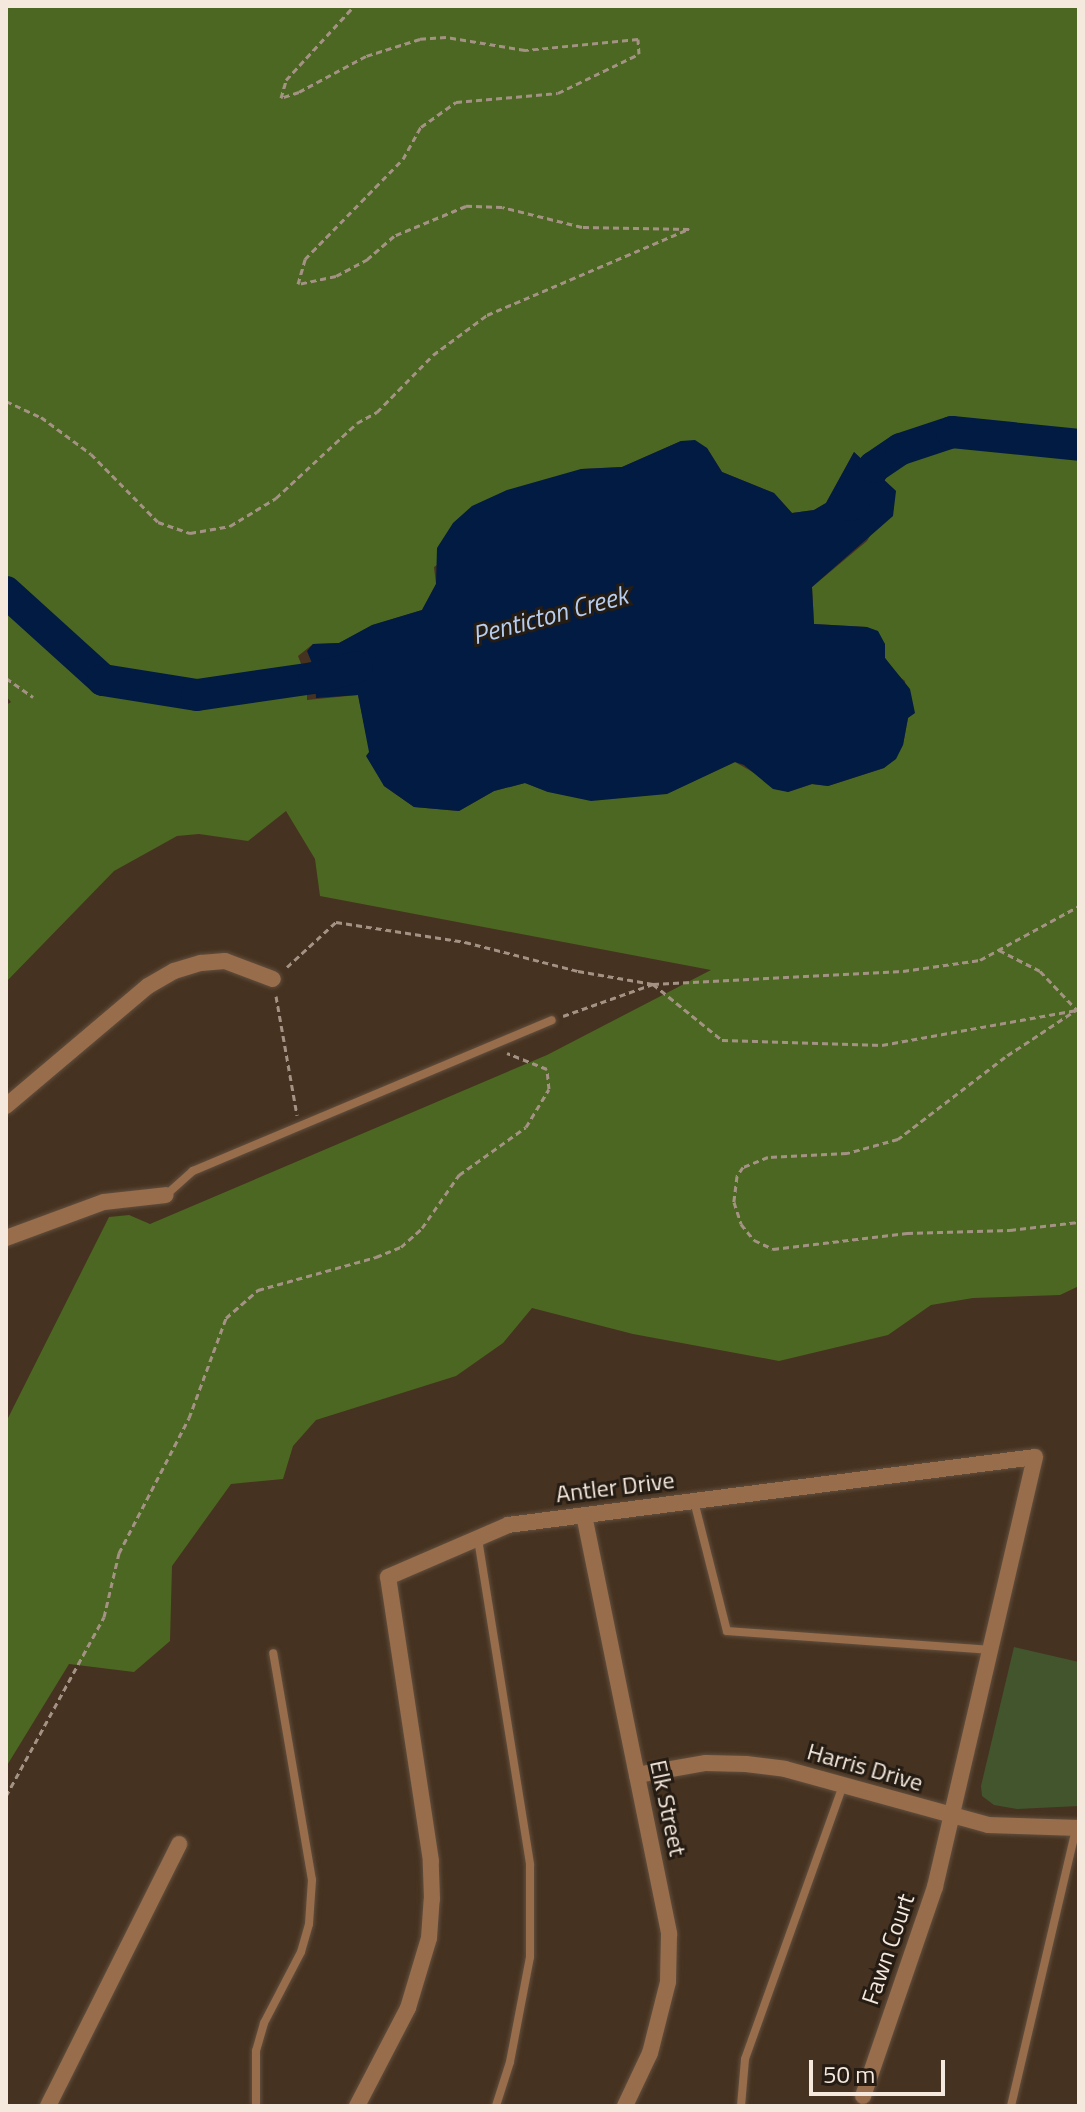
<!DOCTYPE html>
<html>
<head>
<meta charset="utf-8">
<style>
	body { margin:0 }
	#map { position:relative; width:1085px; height:2112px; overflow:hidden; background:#463220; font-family:"Titillium Web",sans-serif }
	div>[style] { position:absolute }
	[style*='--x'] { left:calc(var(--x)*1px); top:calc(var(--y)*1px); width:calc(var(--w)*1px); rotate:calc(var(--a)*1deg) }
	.green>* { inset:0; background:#43552d }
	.forest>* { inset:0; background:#4c6721 }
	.water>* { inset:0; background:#021b42 }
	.river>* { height:32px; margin:-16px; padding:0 16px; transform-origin:16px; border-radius:16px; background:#021b42 }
	.path>* { height:3px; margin-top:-1.5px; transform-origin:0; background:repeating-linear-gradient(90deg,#a49385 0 6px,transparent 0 10px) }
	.roads { filter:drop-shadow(0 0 2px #624f3e) drop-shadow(0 0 2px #624f3e) }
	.lane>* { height:8px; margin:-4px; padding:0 4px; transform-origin:4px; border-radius:4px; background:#986d4c }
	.street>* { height:16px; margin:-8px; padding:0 8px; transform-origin:8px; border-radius:8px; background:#986d4c }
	span { translate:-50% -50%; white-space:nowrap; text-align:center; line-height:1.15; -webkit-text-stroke:6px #251c14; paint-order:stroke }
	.street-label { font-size:24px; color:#f5e8dd }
	.water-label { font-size:26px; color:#b7cdef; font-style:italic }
	.frame { position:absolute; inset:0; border:8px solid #f5e8dd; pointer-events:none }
	.scale { position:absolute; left:809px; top:2060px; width:136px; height:36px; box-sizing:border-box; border:4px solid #f5e8dd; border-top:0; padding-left:10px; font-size:24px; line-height:28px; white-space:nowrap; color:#f5e8dd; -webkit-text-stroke:6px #251c14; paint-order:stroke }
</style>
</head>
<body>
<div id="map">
	<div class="green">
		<div style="clip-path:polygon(1014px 1647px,1079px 1662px,1079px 1806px,1017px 1809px,994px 1805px,982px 1796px,981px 1786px)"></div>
	</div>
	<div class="forest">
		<div style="clip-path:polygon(evenodd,6px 6px,1079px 6px,1079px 1286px,1060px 1295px,973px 1298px,931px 1305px,888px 1335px,779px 1361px,633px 1334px,532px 1308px,503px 1343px,456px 1376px,316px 1420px,293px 1446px,283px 1479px,231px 1484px,172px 1566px,170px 1641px,134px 1672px,69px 1664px,6px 1767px,6px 1422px,109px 1217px,129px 1215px,150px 1224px,547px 1055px,711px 970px,320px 896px,315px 859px,286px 811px,248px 841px,199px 834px,177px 836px,114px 871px,6px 982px,6px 705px,11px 702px,6px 696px,6px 6px,681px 441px,707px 448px,722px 472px,774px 493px,792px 513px,814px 510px,826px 503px,854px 452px,896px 491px,867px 541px,812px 587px,814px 624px,867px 627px,885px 644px,885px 658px,895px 673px,905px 681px,908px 718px,903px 745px,884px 768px,828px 786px,812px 784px,788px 792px,735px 762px,666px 794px,548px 792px,525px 783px,494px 791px,459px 811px,414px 807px,384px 786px,370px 752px,358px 695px,307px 700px,307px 679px,298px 656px,313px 644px,339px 643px,373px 625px,422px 610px,436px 584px,434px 567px,581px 469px,622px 467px,681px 441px)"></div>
	</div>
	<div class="water">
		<div style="clip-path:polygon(695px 440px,707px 448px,722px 472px,774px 493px,792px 513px,814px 510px,826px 503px,854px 452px,896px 491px,893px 516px,812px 587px,814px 624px,867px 627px,878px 631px,885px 644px,885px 658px,910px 689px,915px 713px,908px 718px,903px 745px,896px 759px,884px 768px,828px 786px,812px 784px,788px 792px,773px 789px,744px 765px,735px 762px,667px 794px,591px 801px,548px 792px,525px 783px,494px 791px,459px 811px,414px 807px,384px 786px,366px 756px,369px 752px,358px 695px,316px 698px,314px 668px,307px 651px,313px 644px,339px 643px,372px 625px,422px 610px,436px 584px,437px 548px,453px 523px,472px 506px,507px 490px,581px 469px,622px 467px,681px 441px)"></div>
	</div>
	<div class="river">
		<div style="--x:851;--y:505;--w:44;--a:-58.8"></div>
		<div style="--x:874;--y:467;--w:32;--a:-34"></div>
		<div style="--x:901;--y:449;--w:54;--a:-18.4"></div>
		<div style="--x:952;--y:432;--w:128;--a:5.8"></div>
		<div style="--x:6;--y:592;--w:131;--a:42.2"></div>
		<div style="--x:103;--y:680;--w:95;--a:9.1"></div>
		<div style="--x:197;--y:695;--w:118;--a:-8.3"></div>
		<div style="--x:314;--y:678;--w:44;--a:-14.3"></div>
	</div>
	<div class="path">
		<div style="--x:6;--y:401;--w:38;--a:25"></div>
		<div style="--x:41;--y:417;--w:62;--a:36.5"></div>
		<div style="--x:91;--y:454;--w:95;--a:45.4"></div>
		<div style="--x:158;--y:522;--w:34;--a:19"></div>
		<div style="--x:190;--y:533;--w:41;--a:-9.9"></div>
		<div style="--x:230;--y:526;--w:54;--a:-31.3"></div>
		<div style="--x:276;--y:498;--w:110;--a:-42.8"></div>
		<div style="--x:357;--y:423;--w:23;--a:-29"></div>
		<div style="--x:377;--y:412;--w:80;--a:-45.5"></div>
		<div style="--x:433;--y:355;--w:67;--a:-36.5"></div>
		<div style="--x:487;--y:315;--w:220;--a:-23.1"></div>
		<div style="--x:689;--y:229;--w:107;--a:-178.9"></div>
		<div style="--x:582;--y:227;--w:82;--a:-166"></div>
		<div style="--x:502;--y:207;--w:36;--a:-178"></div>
		<div style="--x:466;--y:206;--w:78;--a:157.4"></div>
		<div style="--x:394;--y:236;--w:35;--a:139"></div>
		<div style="--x:368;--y:259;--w:36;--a:152"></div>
		<div style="--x:336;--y:276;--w:39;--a:168"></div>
		<div style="--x:298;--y:284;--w:26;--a:-74"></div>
		<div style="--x:305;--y:259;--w:140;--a:-45.6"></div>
		<div style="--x:403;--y:159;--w:37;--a:-61"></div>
		<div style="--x:421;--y:127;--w:43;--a:-35.5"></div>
		<div style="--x:456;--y:102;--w:102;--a:-5"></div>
		<div style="--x:558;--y:93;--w:90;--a:-25.7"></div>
		<div style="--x:639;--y:54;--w:15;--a:-94"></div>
		<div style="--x:638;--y:39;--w:114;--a:174.4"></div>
		<div style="--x:525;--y:50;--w:80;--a:-170.7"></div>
		<div style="--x:446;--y:37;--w:26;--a:176"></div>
		<div style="--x:420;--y:39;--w:57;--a:162.5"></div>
		<div style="--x:366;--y:56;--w:76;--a:151.8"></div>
		<div style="--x:299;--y:92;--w:19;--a:162"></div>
		<div style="--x:281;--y:98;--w:19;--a:-74"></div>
		<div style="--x:286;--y:80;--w:100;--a:-47.4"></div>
		<div style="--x:6;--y:678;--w:33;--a:35"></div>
		<div style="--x:999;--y:950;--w:46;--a:27.1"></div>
		<div style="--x:1040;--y:971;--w:54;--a:46.5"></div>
		<div style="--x:287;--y:967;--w:67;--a:-42.6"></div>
		<div style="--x:336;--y:922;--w:131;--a:8.8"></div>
		<div style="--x:465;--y:942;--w:117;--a:14.4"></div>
		<div style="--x:578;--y:971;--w:76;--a:9.8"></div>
		<div style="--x:653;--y:984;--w:89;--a:39.1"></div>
		<div style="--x:722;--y:1040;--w:160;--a:1.8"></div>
		<div style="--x:882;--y:1045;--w:198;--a:-10.2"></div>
		<div style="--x:276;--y:996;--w:121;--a:80"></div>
		<div style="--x:1079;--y:1008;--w:89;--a:146.5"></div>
		<div style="--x:1005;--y:1057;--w:135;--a:142.5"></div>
		<div style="--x:898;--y:1139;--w:53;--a:164.6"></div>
		<div style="--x:847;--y:1153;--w:79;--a:177.1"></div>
		<div style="--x:768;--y:1157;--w:27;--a:158"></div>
		<div style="--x:743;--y:1167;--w:11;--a:124"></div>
		<div style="--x:737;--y:1176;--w:26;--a:97"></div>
		<div style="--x:734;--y:1202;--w:23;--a:72"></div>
		<div style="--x:741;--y:1224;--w:21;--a:51"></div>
		<div style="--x:754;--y:1240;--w:21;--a:25"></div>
		<div style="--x:773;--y:1249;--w:135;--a:-6.8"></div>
		<div style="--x:907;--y:1233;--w:103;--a:-1.7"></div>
		<div style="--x:1010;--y:1230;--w:69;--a:-6.6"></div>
		<div style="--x:563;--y:1016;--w:96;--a:-19.6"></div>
		<div style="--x:653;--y:984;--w:250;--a:-3"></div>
		<div style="--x:903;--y:971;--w:78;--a:-8.1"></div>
		<div style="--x:980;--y:960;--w:113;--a:-28.6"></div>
		<div style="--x:6;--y:1796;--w:204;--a:-61.3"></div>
		<div style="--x:104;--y:1617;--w:66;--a:-76.8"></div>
		<div style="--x:119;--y:1553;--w:152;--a:-62.6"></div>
		<div style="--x:189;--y:1418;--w:107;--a:-69.7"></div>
		<div style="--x:226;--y:1318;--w:43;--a:-41.2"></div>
		<div style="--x:258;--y:1290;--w:123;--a:-15.6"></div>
		<div style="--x:376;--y:1257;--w:27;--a:-22"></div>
		<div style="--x:401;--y:1247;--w:28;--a:-42"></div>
		<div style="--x:422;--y:1228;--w:65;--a:-55.1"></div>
		<div style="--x:459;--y:1175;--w:82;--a:-35.6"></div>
		<div style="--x:526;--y:1127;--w:44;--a:-58.8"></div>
		<div style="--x:549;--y:1089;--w:20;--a:-96"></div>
		<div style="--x:547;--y:1069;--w:43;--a:-158.2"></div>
	</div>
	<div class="roads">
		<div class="lane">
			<div style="--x:166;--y:1195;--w:36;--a:-42"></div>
			<div style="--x:193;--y:1171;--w:389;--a:-22.8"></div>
			<div style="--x:694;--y:1501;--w:134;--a:75.8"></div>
			<div style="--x:727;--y:1631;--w:265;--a:4.1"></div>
			<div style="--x:478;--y:1539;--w:330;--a:80.9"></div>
			<div style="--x:530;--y:1865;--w:92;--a:90"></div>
			<div style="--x:530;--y:1957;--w:107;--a:100.8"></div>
			<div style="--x:510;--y:2062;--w:46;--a:107.7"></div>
			<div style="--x:256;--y:2106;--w:55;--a:-90"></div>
			<div style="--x:256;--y:2051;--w:29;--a:-74"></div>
			<div style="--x:264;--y:2023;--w:80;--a:-62.5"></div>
			<div style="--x:301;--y:1952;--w:29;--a:-74"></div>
			<div style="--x:309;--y:1924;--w:44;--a:-86.1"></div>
			<div style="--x:312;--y:1880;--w:230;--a:-99.7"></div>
			<div style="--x:741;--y:2106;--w:47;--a:-85.1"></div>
			<div style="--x:745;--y:2059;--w:290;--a:-70.3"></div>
			<div style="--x:1011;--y:2106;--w:285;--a:-76.8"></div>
		</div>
		<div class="street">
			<div style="--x:6;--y:1106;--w:186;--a:-40.2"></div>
			<div style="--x:148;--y:986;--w:30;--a:-30"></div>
			<div style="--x:174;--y:971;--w:28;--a:-17"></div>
			<div style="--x:201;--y:963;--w:24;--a:-5"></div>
			<div style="--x:225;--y:961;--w:51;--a:20.6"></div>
			<div style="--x:6;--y:1238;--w:104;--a:-20.2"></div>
			<div style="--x:104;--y:1202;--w:62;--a:-6.4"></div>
			<div style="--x:584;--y:1515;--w:428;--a:78.5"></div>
			<div style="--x:669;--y:1934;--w:48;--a:91.2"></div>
			<div style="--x:668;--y:1982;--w:73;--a:104.2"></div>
			<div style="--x:650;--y:2053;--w:59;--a:115.3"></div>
			<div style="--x:637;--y:1775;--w:70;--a:-9.9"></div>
			<div style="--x:706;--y:1763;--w:40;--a:1.4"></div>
			<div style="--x:746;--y:1764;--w:39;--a:7"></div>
			<div style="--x:785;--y:1769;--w:211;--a:15.4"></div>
			<div style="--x:988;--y:1825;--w:91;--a:1.9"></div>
			<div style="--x:48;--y:2106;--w:293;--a:-63.4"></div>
			<div style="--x:357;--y:2106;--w:110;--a:-62.5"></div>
			<div style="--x:408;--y:2008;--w:73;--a:-73.3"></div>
			<div style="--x:429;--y:1938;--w:39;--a:-86"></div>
			<div style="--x:432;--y:1899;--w:38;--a:-92"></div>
			<div style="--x:431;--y:1861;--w:287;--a:-98.6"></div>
			<div style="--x:388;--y:1577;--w:131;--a:-23.4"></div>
			<div style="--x:508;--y:1525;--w:531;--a:-7.35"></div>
			<div style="--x:1035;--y:1457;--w:441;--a:103.1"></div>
			<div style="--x:935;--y:1887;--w:221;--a:109"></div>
		</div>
	</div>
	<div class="street-label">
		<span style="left:615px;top:1487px;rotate:-7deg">Antler Drive</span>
		<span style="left:865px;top:1767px;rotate:16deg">Harris Drive</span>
		<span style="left:668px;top:1808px;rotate:78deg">Elk Street</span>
		<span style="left:888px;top:1949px;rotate:-71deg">Fawn Court</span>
	</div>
	<div class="water-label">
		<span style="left:550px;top:615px;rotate:-15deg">Penticton Creek</span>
	</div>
	<div class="frame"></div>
	<div class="scale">50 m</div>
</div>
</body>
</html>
